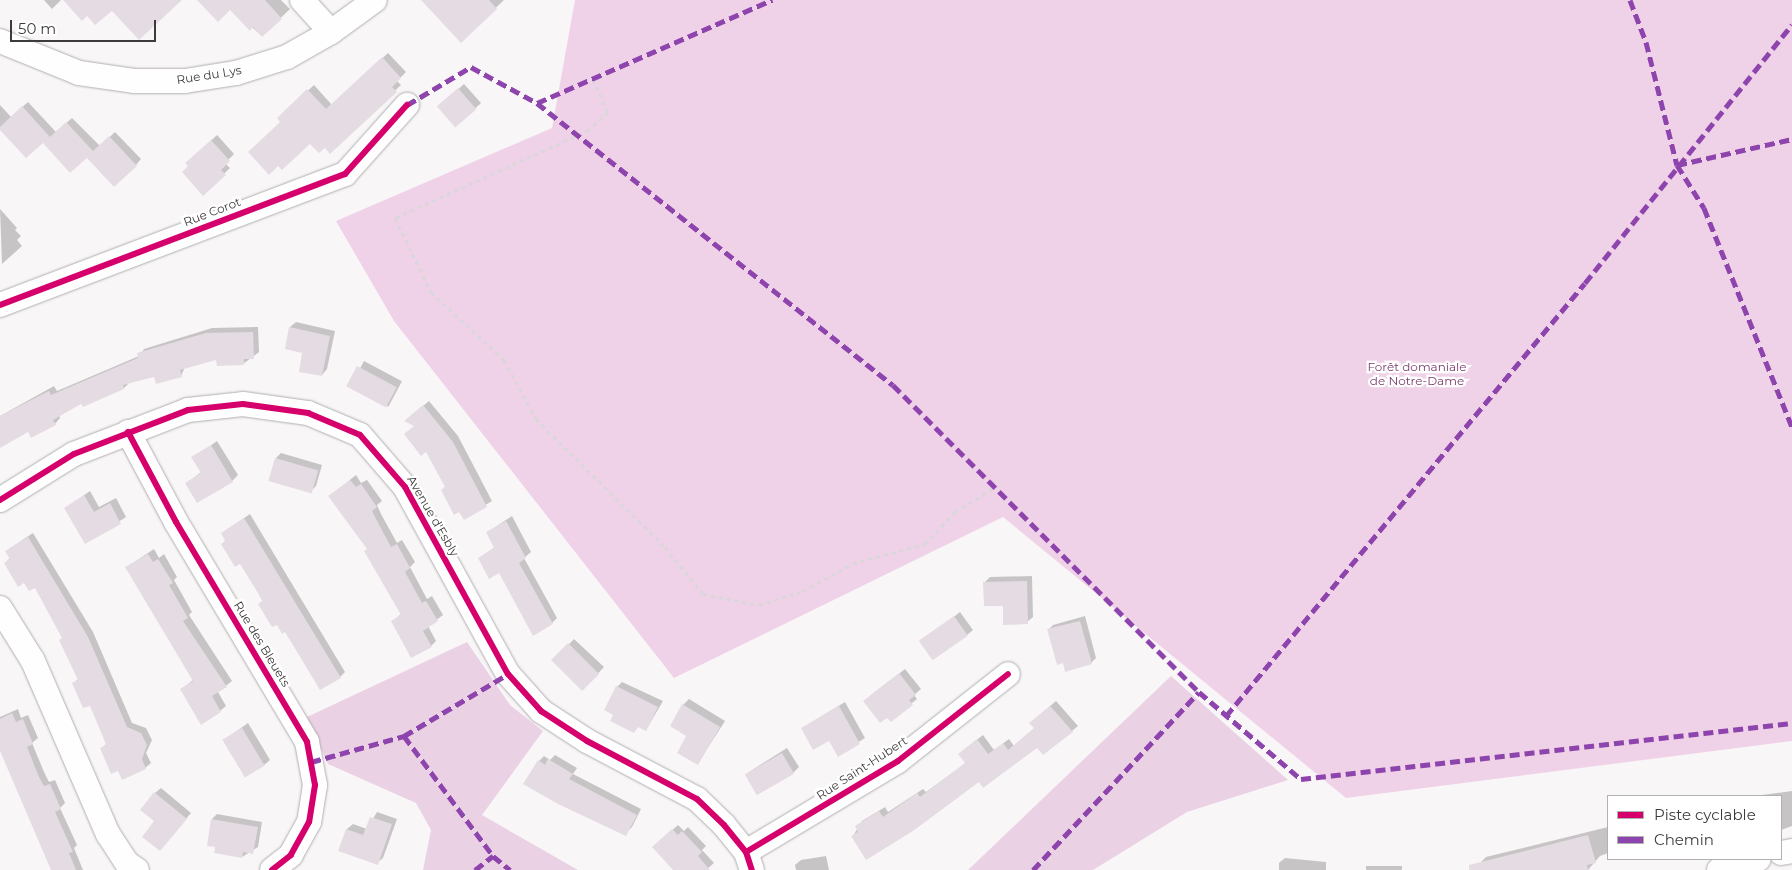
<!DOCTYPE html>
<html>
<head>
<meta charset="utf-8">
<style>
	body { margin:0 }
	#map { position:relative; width:1792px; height:870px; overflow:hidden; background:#f9f6f8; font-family:Montserrat,sans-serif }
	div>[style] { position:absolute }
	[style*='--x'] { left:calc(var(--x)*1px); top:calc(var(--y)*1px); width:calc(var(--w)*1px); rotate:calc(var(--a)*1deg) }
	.green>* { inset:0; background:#ebd1e4 }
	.forest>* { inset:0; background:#f0d2e8 }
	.shadow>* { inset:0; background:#0003; transform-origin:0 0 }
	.building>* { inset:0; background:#e5dce3; transform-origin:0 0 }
	.path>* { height:3px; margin-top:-1.5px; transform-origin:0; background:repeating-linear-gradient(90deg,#d9d7d9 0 4px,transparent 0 8px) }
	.roads { filter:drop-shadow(0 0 1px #b0aeaf) drop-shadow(0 0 1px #b0aeaf) }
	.minor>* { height:24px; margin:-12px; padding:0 12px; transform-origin:12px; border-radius:12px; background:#fefefe }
	.quiet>* { height:5px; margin-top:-2.5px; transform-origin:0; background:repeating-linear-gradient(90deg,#8e44ad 0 10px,transparent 0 15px) }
	.cycleway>* { height:6px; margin:-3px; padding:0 3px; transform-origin:3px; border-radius:3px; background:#d6006c }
	span { translate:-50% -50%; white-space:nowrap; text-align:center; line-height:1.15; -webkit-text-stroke:4.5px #fff; paint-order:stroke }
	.street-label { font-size:12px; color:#3d3b3c }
	.park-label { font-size:12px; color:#793b6c }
	.legend { position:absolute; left:1607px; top:795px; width:175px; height:65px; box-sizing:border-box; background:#fff; border:1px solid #b1b1b1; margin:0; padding:6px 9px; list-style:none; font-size:15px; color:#3d3b3c }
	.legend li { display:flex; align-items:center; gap:10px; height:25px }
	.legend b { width:25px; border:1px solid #b1b1b1 }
	.scale { position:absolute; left:10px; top:20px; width:146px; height:22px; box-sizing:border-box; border:2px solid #3d3b3c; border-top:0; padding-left:6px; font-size:15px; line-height:18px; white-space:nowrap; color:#3d3b3c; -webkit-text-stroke:4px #fff; paint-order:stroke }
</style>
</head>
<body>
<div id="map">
	<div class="green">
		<div style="clip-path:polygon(467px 642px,510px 705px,543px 731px,482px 815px,578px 870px,423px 870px,431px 830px,416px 803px,328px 764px,307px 717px)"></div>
		<div style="clip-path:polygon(1171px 676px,1288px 780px,1187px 812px,1093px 870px,968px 870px)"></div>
	</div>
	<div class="forest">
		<div style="clip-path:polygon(575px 0,1792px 0,1792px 741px,1346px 798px,1003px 517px,674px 678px,394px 321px,336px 221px,552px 128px)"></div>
	</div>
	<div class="shadow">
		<div style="clip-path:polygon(44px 0,61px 0,52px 9px)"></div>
		<div style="clip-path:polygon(199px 0,281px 0,290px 9px,262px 36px,230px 8px)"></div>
		<div style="clip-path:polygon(424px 0,504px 0,461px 41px)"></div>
		<div style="clip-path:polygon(388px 53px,406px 72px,397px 81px,401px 85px,330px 152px,325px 146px,310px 142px,278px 118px,314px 85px,332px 105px)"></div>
		<div style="clip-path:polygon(464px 84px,481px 103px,456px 126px,444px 102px)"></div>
		<div style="clip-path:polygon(28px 102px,56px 132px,72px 118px,100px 146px,115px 132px,141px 159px,136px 165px,87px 156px,0 128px,0 105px,11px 117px)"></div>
		<div style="clip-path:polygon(217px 135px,234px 154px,225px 163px,230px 168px,203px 194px,187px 163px)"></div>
		<div style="clip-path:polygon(0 209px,17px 228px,15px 230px,21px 236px,17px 240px,22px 246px,2px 264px)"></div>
		<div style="clip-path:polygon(296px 322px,335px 331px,327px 369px,322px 375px,290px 327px)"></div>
		<div style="clip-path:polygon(258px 327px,259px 352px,243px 364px,217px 358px,185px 367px,181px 376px,154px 375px,129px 383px,124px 388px,82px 402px,59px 415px,60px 418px,55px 424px,29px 431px,0 447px,0 416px,54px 386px,57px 391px,139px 356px,144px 349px,212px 328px)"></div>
		<div style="left:364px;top:361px;width:43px;height:29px;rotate:28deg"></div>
		<div style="clip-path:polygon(429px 401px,458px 436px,492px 501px,464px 518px,442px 490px,446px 486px,411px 416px)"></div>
		<div style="clip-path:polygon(217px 441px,238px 475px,232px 481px,186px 484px,201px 472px,193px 458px)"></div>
		<div style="clip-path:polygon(281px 453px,322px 465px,316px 486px,311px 491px,276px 458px)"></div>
		<div style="clip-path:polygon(356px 475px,361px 483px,367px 480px,382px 501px,377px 505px,381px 514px,397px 543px,402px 540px,415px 562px,410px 567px,427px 599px,432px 596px,443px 615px,428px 626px,436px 641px,431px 646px,393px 621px,401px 614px,368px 549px,330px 496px)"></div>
		<div style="clip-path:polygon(90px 491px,99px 507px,116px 498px,126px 517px,86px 543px,66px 508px)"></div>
		<div style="clip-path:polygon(250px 514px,345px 672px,340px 677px,285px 630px,222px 533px)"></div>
		<div style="clip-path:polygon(512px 516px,531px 552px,524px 558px,557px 618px,552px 623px,499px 572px,479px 558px,495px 547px,488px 532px)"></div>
		<div style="clip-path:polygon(33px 533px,93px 632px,132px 723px,146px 728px,152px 740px,146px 753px,151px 763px,145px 768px,101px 749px,107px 743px,90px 704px,74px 683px,79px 678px,63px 638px,35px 586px,24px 581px,5px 563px,10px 558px,6px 551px)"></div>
		<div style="clip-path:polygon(154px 549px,159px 558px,164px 554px,177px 577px,174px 580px,192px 612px,189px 615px,232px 681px,218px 692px,226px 706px,220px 711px,182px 689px,194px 679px,127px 567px)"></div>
		<div style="clip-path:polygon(1032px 576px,1033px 617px,1027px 622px,1004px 604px,984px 583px,990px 577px)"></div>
		<div style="clip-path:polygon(960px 612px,973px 630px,967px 635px,921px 642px)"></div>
		<div style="clip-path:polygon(1085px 616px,1096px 658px,1091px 663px,1048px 630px,1053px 625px)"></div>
		<div style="left:574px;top:639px;width:41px;height:30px;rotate:43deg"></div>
		<div style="clip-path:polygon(905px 669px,921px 689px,914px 695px,917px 699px,891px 720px,870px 696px)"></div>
		<div style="clip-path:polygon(622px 682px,663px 701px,646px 730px,639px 726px,634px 731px,615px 714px,617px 687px)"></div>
		<div style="clip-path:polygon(689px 699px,725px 721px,698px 763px,688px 736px,683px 705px)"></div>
		<div style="clip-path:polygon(1056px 701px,1078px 726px,1044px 754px,1037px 746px,979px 780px,853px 836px,862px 821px,885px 807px,888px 812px,923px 789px,926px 792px,966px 763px,965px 749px,983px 735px,994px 750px,1009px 739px,1014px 746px,1035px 728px,1036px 718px)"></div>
		<div style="clip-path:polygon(845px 702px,865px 738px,838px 755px,829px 740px,802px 728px)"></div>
		<div style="clip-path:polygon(18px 709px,21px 718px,28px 715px,38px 738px,32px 743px,44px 772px,49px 782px,55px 780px,65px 803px,60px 808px,77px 845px,74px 848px,83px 870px,53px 870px,0 749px,0 717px)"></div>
		<div style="clip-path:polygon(248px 723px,270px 760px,264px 765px,224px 740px)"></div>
		<div style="clip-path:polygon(787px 748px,799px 767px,793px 773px,746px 774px)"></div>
		<div style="clip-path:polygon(555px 755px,577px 768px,573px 774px,641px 809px,632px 827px,627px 832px,539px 761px,544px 756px,550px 760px)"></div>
		<div style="clip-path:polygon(161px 788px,191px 813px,160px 850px,155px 793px)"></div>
		<div style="clip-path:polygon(1792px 791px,1792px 826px,1781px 830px,1781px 796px,1755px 796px)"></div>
		<div style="clip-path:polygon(377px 812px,397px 819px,383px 858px,377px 863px,340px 850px,347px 829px,353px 824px,367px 829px)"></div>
		<div style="clip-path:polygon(217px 814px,262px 822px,258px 847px,242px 857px,212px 819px)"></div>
		<div style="clip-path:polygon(678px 825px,684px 831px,688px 827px,706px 846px,702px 850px,714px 863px,706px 870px,675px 870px,659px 842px)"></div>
		<div style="clip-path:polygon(1608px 827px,1608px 853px,1600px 856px,1588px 870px,1483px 870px,1481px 862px,1486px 857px)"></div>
		<div style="clip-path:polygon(826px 856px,829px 870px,796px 870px,795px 865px,801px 860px)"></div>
		<div style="clip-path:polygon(1285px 858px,1326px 862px,1326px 870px,1279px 870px,1279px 863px)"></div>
		<div style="left:1366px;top:866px;width:36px;height:5px"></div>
	</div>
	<div class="building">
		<div style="clip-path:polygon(63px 0,182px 0,139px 40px,112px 11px,95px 25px,87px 16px,82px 21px)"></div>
		<div style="clip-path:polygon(197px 0,265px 0,282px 19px,262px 37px,253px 27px,250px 31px,230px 10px,218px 22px)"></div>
		<div style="clip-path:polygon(421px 0,489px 0,497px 9px,461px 43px)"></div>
		<div style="clip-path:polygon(382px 57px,401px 78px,392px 87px,397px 92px,330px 154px,325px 148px,319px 153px,310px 144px,282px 170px,278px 166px,269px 175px,248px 152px,280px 122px,277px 118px,307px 89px,326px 109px)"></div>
		<div style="left:458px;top:88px;width:28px;height:28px;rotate:49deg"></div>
		<div style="clip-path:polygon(22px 106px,50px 137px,66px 122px,93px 151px,109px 136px,137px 166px,114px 187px,87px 158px,70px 173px,43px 143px,26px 158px,0 130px,0 127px)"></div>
		<div style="clip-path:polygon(211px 140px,230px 161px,221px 170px,226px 175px,203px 196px,182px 172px,188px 166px,185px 163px)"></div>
		<div style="clip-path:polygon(289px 327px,330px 336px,322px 376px,299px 372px,302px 353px,285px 349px)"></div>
		<div style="clip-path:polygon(253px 332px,254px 359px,244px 359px,244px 365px,217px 366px,216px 360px,180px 370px,182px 377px,156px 384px,154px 377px,123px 385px,124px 389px,83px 407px,81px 404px,53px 420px,56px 425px,31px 438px,28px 432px,0 448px,0 416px,49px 391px,51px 395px,138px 358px,137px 353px,206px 333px)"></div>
		<div style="left:357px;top:366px;width:45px;height:23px;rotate:28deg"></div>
		<div style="clip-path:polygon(423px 405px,453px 442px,487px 507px,464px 520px,459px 512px,454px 515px,441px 490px,445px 487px,426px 452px,421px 456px,404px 434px,414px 426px,404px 421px)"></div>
		<div style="clip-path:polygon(211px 445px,233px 482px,197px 503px,185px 483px,201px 473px,191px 457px)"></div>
		<div style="left:275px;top:458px;width:45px;height:24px;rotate:16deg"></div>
		<div style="clip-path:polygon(350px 480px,356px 487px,361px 484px,377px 507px,372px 511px,376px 519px,391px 547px,397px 544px,410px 568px,405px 572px,422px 603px,426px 601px,438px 621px,423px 631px,432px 647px,411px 658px,391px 621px,401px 615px,364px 551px,367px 549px,328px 496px)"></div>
		<div style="clip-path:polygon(84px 495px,94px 512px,110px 503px,121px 524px,85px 544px,64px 508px)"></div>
		<div style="clip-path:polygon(244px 518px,341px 678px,320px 690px,285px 632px,282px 634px,277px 625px,272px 627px,258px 604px,262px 601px,258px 593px,240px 564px,235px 567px,221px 544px,225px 541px,221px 533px)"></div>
		<div style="clip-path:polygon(506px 521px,526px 558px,519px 563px,553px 624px,533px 636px,499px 573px,489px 579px,478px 558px,494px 548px,486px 532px)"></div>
		<div style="clip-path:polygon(28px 537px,88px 637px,127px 727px,141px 733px,147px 745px,142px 759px,146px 769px,122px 780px,118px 771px,111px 774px,100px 748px,106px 745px,103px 737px,90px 706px,83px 708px,72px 683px,78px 680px,59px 640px,62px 638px,35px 588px,29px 591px,24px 583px,18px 587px,4px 563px,10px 559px,5px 551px)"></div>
		<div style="clip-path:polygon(148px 554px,153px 562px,158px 559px,173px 583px,169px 585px,188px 618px,183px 621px,227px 687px,212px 696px,221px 712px,201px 725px,180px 689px,193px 681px,125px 567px)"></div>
		<div style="clip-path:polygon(1027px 581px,1028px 624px,1003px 625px,1003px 606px,984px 606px,983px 582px)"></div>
		<div style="left:954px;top:616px;width:24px;height:43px;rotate:55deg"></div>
		<div style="clip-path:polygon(1080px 621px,1092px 664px,1065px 672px,1063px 663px,1057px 665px,1047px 629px)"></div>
		<div style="left:568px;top:643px;width:44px;height:24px;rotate:45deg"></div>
		<div style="clip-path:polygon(899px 673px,916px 695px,909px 700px,913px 705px,891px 722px,887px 718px,880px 723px,863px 701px)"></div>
		<div style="clip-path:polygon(616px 686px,658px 707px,646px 731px,638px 727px,634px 733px,610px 721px,613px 715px,604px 710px)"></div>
		<div style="clip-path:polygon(682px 704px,720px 727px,698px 765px,677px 753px,686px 736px,670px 726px)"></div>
		<div style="clip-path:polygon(839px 706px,860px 744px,838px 757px,829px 741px,813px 750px,801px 728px)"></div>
		<div style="clip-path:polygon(1050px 706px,1073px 732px,1043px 755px,1037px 748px,983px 788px,979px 782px,913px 831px,866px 860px,851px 836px,858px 832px,855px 826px,879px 811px,883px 817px,917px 793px,920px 797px,965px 763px,958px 754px,977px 739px,988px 754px,1003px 743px,1008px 750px,1034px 728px,1029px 723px)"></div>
		<div style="clip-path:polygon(12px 713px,16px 722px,23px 719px,33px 744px,27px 747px,39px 777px,44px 786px,50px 784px,61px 809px,55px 812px,73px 852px,69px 853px,76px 870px,51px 870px,0 751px,0 719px)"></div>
		<div style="left:242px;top:728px;width:44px;height:23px;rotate:59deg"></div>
		<div style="left:782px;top:753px;width:24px;height:43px;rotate:60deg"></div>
		<div style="clip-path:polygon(548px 759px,573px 774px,569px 779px,637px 815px,626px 836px,558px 804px,523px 784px,538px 760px,545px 765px)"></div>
		<div style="clip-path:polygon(154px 792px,187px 819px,160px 851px,142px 837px,154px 821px,140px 810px)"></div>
		<div style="clip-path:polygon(370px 817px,392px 824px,378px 865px,338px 851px,346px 829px,363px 835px)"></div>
		<div style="clip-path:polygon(211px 819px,258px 827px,253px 854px,243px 852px,242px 858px,214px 853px,215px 847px,207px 846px)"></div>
		<div style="clip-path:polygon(672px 829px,678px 835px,682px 831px,702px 852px,698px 856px,710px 870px,673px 870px,652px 847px)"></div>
		<div style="clip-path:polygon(1588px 835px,1596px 863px,1587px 865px,1588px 870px,1469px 870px,1469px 865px)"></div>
	</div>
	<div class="path">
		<div style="--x:593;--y:79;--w:36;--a:66"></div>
		<div style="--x:608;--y:112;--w:26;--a:137"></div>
		<div style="--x:589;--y:130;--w:213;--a:155.6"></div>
		<div style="--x:395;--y:218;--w:82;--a:64.1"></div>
		<div style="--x:431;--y:292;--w:100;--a:43"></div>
		<div style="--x:504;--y:360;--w:67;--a:61.5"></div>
		<div style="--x:536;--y:419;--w:182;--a:44.8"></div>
		<div style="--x:665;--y:547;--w:60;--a:51"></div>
		<div style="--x:703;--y:594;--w:57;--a:11.1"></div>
		<div style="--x:759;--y:605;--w:46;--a:-17.7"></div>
		<div style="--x:803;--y:591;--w:57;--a:-29.2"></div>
		<div style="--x:853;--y:563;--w:74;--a:-14.8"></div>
		<div style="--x:925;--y:544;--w:44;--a:-46.8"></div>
		<div style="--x:955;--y:512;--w:48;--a:-31.4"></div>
	</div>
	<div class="roads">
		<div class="minor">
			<div style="--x:302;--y:0;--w:43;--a:47.8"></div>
			<div style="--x:0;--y:41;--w:85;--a:22.1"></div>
			<div style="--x:79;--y:73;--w:57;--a:8.1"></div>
			<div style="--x:135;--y:81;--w:50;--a:0"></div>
			<div style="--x:185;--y:81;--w:52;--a:-8.9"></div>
			<div style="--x:236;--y:73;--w:53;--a:-17.4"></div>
			<div style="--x:287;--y:57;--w:51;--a:-29.6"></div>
			<div style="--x:331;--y:32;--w:54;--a:-36"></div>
			<div style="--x:0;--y:305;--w:369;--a:-20.8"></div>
			<div style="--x:345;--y:174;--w:93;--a:-48.1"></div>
			<div style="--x:128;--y:432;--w:102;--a:61.9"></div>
			<div style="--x:176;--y:522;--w:256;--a:59.2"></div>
			<div style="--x:307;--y:742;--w:44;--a:79.5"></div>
			<div style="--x:315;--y:785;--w:37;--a:99"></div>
			<div style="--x:309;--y:822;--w:38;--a:119"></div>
			<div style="--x:291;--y:855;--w:24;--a:142"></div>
			<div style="--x:0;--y:500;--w:87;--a:-31.9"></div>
			<div style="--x:74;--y:454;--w:122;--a:-21.1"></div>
			<div style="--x:188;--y:410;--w:55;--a:-6.2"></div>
			<div style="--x:243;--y:404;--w:66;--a:7.9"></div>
			<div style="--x:308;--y:413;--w:56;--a:22.9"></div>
			<div style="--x:360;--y:435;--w:69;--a:49.1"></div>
			<div style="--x:405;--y:487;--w:213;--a:61.2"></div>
			<div style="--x:508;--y:674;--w:50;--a:48.3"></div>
			<div style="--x:541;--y:711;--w:55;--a:33.1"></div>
			<div style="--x:587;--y:741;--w:124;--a:27.8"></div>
			<div style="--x:697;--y:799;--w:37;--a:44"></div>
			<div style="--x:724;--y:825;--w:35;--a:51"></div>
			<div style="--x:746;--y:852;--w:19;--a:72"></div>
			<div style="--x:0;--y:608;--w:62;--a:58.1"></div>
			<div style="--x:33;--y:661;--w:189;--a:66.6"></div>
			<div style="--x:108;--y:834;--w:35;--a:57"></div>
			<div style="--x:127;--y:863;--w:12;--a:35"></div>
			<div style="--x:746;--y:852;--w:177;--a:-30.9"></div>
			<div style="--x:898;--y:761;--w:140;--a:-38.3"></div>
			<div style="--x:1781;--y:853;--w:11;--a:-10"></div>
			<div style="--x:1719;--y:870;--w:41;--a:-15.4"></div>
		</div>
	</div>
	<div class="quiet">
		<div style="--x:1630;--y:0;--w:45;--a:69.1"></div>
		<div style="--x:1646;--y:42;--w:127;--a:75.9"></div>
		<div style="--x:1677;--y:165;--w:51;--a:57.9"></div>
		<div style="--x:1704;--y:208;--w:236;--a:68.1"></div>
		<div style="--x:537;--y:103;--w:454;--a:38.4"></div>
		<div style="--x:893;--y:385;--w:433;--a:45.1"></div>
		<div style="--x:1199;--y:692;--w:134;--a:40.5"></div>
		<div style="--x:1301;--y:779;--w:494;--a:-6.5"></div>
		<div style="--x:407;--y:105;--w:74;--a:-30.7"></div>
		<div style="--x:471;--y:67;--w:75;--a:28.6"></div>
		<div style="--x:537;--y:103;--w:257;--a:-23.7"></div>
		<div style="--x:1677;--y:165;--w:118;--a:-12.7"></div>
		<div style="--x:1226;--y:716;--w:562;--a:-50.34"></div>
		<div style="--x:1585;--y:283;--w:331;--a:-51.3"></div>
		<div style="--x:404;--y:736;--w:121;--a:-30.8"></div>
		<div style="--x:311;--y:762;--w:97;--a:-15.6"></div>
		<div style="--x:404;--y:736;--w:149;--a:53.4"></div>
		<div style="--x:475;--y:870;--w:23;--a:-38"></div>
		<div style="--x:493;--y:856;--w:22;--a:39"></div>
		<div style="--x:1033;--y:870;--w:243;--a:-47"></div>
	</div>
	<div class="cycleway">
		<div style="--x:0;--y:305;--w:369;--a:-20.8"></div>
		<div style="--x:345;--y:174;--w:93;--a:-48.1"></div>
		<div style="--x:128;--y:432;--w:102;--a:61.9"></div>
		<div style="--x:176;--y:522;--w:256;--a:59.2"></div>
		<div style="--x:307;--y:742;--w:44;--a:79.5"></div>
		<div style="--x:315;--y:785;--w:37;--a:99"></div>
		<div style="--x:309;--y:822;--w:38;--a:119"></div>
		<div style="--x:291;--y:855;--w:24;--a:142"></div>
		<div style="--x:0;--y:500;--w:87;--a:-31.9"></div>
		<div style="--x:74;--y:454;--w:122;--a:-21.1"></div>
		<div style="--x:188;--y:410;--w:55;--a:-6.2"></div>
		<div style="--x:243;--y:404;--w:66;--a:7.9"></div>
		<div style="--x:308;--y:413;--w:56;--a:22.9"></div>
		<div style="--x:360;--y:435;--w:69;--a:49.1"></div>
		<div style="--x:405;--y:487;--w:213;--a:61.2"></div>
		<div style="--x:508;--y:674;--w:50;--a:48.3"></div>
		<div style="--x:541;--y:711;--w:55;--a:33.1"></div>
		<div style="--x:587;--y:741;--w:124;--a:27.8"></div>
		<div style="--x:697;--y:799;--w:37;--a:44"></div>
		<div style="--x:724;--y:825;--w:35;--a:51"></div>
		<div style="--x:746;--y:852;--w:19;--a:72"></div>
		<div style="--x:746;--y:852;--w:177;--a:-30.9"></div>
		<div style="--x:898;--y:761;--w:140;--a:-38.3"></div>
	</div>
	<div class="street-label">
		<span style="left:209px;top:75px;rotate:-9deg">Rue du Lys</span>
		<span style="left:212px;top:212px;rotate:-21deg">Rue Corot</span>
		<span style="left:433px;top:516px;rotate:60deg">Avenue d'Esbly</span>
		<span style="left:262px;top:644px;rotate:59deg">Rue des Bleuets</span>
		<span style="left:862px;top:768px;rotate:-33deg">Rue Saint-Hubert</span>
	</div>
	<div class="park-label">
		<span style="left:1417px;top:374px">Forêt domaniale<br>de Notre-Dame</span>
	</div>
	<ul class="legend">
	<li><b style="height:6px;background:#d6006c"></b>Piste cyclable</li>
	<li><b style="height:6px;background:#8e44ad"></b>Chemin</li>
	</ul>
	<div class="scale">50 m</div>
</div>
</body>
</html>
